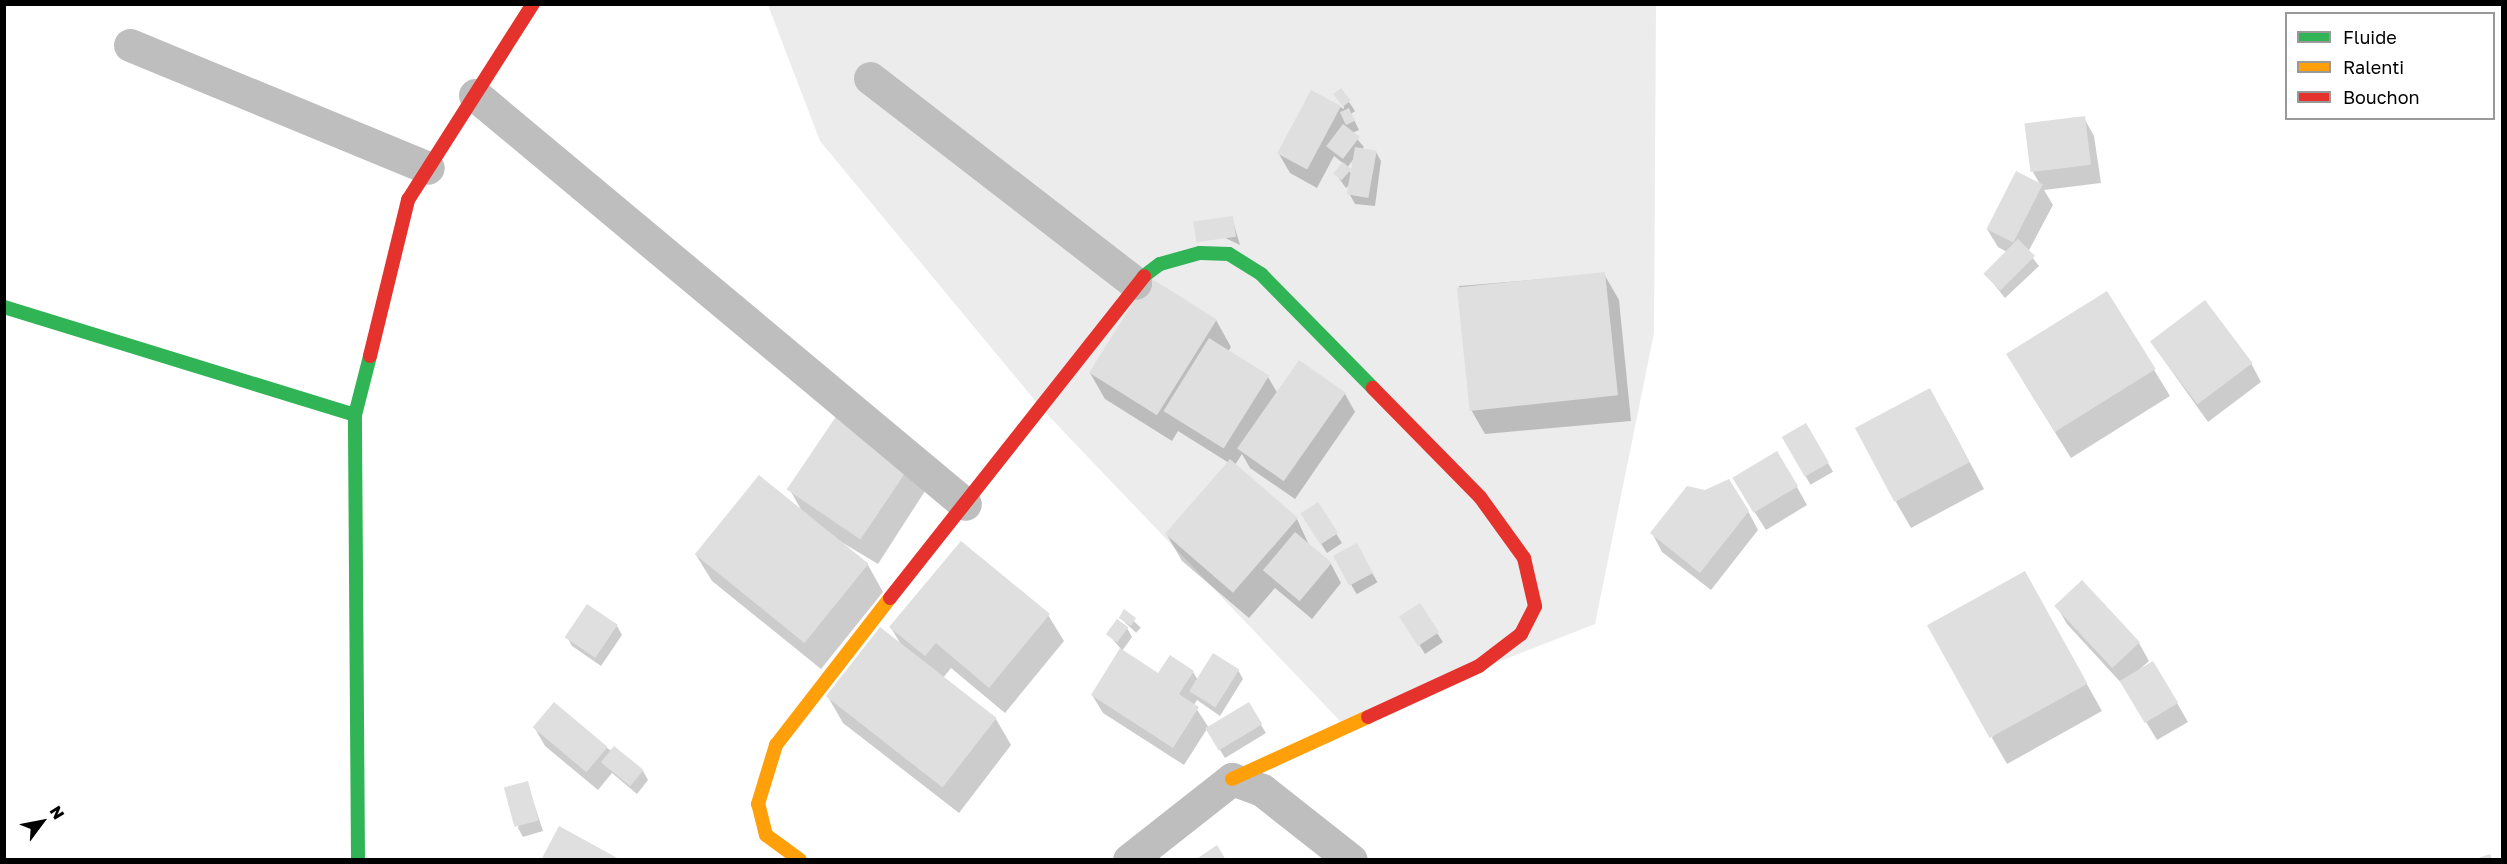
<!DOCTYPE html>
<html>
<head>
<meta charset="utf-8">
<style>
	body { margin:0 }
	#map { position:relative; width:2507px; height:864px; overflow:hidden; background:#fff; font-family:"Golos Text",sans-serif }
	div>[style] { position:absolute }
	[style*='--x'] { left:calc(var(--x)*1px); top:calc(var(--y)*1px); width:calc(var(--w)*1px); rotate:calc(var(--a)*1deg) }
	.green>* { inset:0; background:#ececec }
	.shadow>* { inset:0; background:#0003; transform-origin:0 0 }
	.building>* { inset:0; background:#dfdfdf; transform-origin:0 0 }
	.street>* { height:33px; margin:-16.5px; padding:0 16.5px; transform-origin:16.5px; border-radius:16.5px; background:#bebebe }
	.fast>* { height:14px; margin:-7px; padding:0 7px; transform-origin:7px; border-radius:7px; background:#30b455 }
	.slow>* { height:14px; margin:-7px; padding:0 7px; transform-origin:7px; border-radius:7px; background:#ff9f0a }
	.jam>* { height:14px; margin:-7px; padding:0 7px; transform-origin:7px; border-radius:7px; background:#e5322d }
	span { translate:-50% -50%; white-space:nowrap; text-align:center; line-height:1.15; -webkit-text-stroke:4.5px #fff; paint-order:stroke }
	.frame { position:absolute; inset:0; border:6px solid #000; pointer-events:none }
	.legend { position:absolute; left:2285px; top:12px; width:210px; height:108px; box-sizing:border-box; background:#fff; border:2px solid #999; margin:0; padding:8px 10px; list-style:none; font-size:18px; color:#000 }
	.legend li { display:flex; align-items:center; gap:12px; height:30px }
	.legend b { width:30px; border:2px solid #999 }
	.north { position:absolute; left:12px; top:792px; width:60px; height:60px; -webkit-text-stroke:4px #fff; paint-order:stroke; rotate:58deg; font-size:16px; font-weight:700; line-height:24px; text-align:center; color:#000 }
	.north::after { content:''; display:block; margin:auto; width:21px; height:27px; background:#000; clip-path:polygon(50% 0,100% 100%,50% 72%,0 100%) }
</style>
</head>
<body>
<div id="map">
	<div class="green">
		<div style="clip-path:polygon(768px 5px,1656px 5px,1654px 333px,1595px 624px,1342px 723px,1042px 409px,820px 141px)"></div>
	</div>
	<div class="shadow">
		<div style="clip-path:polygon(evenodd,1341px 90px,1355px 111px,1351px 114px,1359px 130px,1352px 133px,1364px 147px,1361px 150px,1376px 152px,1381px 161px,1375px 206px,1355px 204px,1350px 195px,1352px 182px,1346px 188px,1335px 173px,1344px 164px,1334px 156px,1317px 188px,1290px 173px,1279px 154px,1312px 92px,1344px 109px,1341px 90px,1355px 157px,1353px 176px,1347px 168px,1355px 157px)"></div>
		<div style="clip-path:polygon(2084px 118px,2094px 136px,2101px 183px,2044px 190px,2053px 205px,2028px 252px,2039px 266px,2005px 298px,1985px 273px,2007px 252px,1998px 247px,1987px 229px,2041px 186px,2033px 172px)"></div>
		<div style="clip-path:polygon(1232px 218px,1240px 245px,1194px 223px)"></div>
		<div style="clip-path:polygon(1604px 274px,1619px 300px,1631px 421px,1485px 434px,1470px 408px,1459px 286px)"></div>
		<div style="clip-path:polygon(2107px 293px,2170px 396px,2071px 458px,2023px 381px)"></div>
		<div style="clip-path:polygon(1216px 320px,1231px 347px,1228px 352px,1268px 377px,1278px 394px,1345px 394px,1355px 412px,1295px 499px,1250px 468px,1242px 454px,1235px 465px,1297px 519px,1310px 547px,1331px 564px,1341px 583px,1312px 619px,1275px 588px,1249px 618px,1182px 561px,1167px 535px,1229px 463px,1178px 431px,1172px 441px,1105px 399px,1090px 373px)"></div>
		<div style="clip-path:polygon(2151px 342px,2251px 363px,2261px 382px,2208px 422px)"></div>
		<div style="clip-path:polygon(1945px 416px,1984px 489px,1911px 528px,1896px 502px)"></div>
		<div style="clip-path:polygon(838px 417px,925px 491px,878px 564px,833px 537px,868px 565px,883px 592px,821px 669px,712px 581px,696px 555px,803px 513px,790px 490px)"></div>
		<div style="left:1806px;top:425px;width:54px;height:26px;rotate:60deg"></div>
		<div style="clip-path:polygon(1797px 487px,1807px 505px,1766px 530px,1745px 497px)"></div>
		<div style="clip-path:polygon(1318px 505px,1342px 543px,1327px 553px,1308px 523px)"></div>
		<div style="clip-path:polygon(1748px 511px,1758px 530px,1711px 590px,1662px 552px,1652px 533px)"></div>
		<div style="left:1356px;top:545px;width:43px;height:24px;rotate:60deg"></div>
		<div style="clip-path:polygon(2039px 599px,2102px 711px,2007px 764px,1992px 738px)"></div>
		<div style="clip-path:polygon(2056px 605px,2139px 643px,2149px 661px,2140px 669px,2177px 703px,2188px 722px,2157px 740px,2124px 686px,2067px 624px)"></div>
		<div style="left:1124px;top:612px;width:23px;height:7px;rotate:43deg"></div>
		<div style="clip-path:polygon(1048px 615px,1064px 641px,1005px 713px,951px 668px,943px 678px,996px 719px,1011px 745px,959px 813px,843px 723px,828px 697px,902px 646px,891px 628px)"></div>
		<div style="clip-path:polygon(1407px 625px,1437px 633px,1443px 642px,1425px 654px)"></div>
		<div style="clip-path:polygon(617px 626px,622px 635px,601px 666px,572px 646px,567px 637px)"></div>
		<div style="clip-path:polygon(1127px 628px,1132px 637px,1122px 651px,1159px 675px,1193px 672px,1198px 680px,1238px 670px,1243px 679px,1220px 716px,1197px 700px,1194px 705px,1209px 728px,1248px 704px,1266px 733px,1225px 758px,1207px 729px,1184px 765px,1103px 713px,1092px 695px,1121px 649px,1108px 634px)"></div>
		<div style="clip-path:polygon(534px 727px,607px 748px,643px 771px,648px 780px,637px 794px,612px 773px,598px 790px,545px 746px)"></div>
		<div style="clip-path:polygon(527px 782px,543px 831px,523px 837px,518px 828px)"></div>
	</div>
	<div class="building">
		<div style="left:1341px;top:88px;width:16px;height:10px;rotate:52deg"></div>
		<div style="left:1311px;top:90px;width:34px;height:72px;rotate:28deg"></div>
		<div style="left:1349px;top:108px;width:14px;height:10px;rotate:65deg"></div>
		<div style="left:2085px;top:116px;width:49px;height:61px;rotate:83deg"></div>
		<div style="left:1343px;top:124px;width:21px;height:28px;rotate:37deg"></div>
		<div style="left:1355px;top:147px;width:22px;height:48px;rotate:10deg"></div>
		<div style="left:1343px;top:162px;width:11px;height:15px;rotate:41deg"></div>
		<div style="left:2016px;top:171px;width:30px;height:65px;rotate:27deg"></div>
		<div style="left:1233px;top:216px;width:21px;height:40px;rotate:82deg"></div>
		<div style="left:2018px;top:239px;width:24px;height:49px;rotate:45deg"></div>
		<div style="left:1605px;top:272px;width:124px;height:149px;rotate:84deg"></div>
		<div style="left:1149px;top:277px;width:80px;height:113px;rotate:32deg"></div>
		<div style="left:2107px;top:291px;width:92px;height:119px;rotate:58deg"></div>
		<div style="left:2205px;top:300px;width:79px;height:69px;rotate:53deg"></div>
		<div style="left:1209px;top:338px;width:71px;height:86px;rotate:32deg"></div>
		<div style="left:1299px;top:360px;width:57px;height:108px;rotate:35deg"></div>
		<div style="left:1930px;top:388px;width:84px;height:85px;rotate:62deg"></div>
		<div style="left:837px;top:415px;width:89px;height:90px;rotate:34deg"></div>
		<div style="left:1806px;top:423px;width:46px;height:28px;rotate:60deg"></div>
		<div style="left:1777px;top:451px;width:41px;height:52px;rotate:59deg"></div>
		<div style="left:1230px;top:459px;width:90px;height:99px;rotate:41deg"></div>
		<div style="left:759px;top:475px;width:141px;height:102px;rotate:39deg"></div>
		<div style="clip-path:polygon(1729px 479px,1749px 511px,1700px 573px,1650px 533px,1687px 486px,1705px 490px)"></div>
		<div style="left:1318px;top:502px;width:37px;height:21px;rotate:57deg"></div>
		<div style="left:1295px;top:532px;width:48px;height:50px;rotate:40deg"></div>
		<div style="clip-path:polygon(961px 541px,1050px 614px,989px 688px,936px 643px,925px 656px,889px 627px)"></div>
		<div style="left:1357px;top:543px;width:34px;height:27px;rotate:62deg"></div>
		<div style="left:2025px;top:571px;width:129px;height:112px;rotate:61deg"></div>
		<div style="left:2082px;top:580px;width:85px;height:38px;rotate:47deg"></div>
		<div style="left:1420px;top:603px;width:35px;height:25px;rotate:57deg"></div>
		<div style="left:587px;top:604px;width:37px;height:40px;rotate:34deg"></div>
		<div style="clip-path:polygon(1124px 609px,1136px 618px,1131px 626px,1119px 618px)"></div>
		<div style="left:1117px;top:619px;width:14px;height:19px;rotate:36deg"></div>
		<div style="left:880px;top:627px;width:148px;height:88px;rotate:38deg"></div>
		<div style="clip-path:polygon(1120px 648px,1158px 673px,1170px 655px,1194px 671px,1179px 694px,1199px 707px,1173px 748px,1091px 695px)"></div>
		<div style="left:1213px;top:653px;width:31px;height:45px;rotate:32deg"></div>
		<div style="left:2153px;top:661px;width:49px;height:39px;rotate:59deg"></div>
		<div style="left:554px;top:702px;width:70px;height:33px;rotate:40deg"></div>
		<div style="left:1249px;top:702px;width:26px;height:51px;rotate:59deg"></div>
		<div style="left:614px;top:746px;width:38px;height:21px;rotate:39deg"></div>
		<div style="left:528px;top:781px;width:41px;height:25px;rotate:75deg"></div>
		<div style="clip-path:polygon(559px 826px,621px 860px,541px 860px)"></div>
		<div style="clip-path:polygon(1217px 845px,1226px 860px,1195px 860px)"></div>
		<div style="clip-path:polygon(2490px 854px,2492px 860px,2475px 860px,2475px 859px)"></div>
	</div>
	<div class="street">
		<div style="--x:130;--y:45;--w:322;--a:22.4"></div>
		<div style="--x:870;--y:78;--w:335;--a:37.7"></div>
		<div style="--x:475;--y:95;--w:638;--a:39.85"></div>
		<div style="--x:1129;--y:860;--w:131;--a:-38.2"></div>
		<div style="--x:1232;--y:779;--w:32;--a:20"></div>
		<div style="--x:1262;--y:790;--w:113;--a:38.2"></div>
	</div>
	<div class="fast">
		<div style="--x:1144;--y:276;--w:20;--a:-37"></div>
		<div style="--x:1160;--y:264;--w:41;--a:-15.4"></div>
		<div style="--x:1200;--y:253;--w:29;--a:2"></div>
		<div style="--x:1229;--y:254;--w:38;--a:32"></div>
		<div style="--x:1261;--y:274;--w:160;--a:45.5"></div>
		<div style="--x:4;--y:307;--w:367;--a:17.1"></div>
		<div style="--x:358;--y:860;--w:445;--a:-90.4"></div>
		<div style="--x:355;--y:415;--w:61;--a:-75.7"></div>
	</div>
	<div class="slow">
		<div style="--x:1232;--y:779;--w:149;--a:-24.5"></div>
		<div style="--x:800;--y:860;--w:42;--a:-143.7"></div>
		<div style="--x:766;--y:835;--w:32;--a:-104"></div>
		<div style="--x:758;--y:804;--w:62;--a:-73"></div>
		<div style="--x:776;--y:745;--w:186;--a:-52.2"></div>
	</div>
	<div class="jam">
		<div style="--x:370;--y:356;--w:161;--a:-76.3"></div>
		<div style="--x:408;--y:200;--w:232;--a:-57.5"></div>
		<div style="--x:890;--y:598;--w:410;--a:-51.7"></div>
		<div style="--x:1368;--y:717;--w:122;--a:-24.7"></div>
		<div style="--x:1479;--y:666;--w:53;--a:-37.3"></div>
		<div style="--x:1521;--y:634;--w:31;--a:-63"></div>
		<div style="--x:1535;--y:606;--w:49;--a:-102.9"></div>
		<div style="--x:1524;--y:558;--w:75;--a:-125.8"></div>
		<div style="--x:1480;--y:497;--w:153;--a:-134.5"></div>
	</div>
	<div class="frame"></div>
	<ul class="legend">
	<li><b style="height:8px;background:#30b455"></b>Fluide</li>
	<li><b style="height:8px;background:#ff9f0a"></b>Ralenti</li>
	<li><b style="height:8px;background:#e5322d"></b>Bouchon</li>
	</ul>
	<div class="north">N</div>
</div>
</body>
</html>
